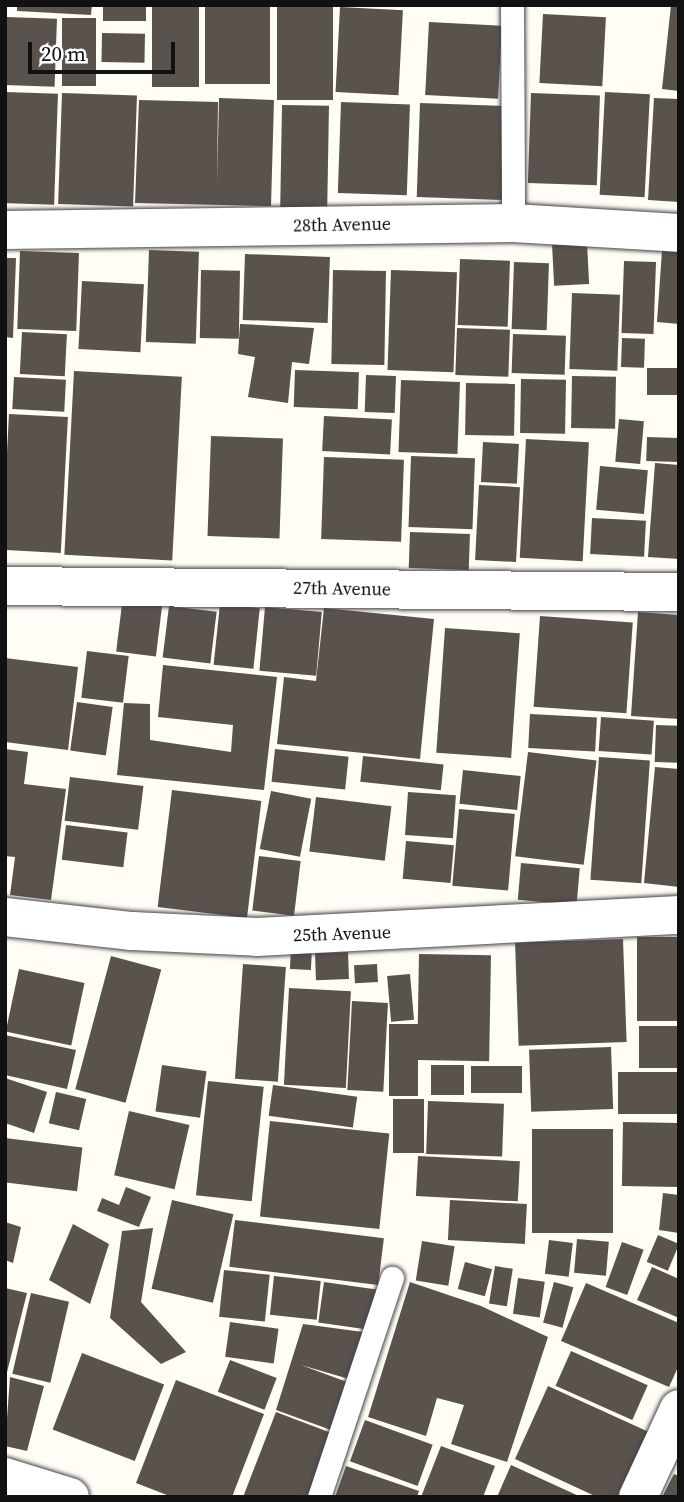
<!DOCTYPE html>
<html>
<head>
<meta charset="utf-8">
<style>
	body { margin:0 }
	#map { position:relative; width:684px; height:1502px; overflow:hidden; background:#fffdf5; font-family:"Source Serif 4",serif }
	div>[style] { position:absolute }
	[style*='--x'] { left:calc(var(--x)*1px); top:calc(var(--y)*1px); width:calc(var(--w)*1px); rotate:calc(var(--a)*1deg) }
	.building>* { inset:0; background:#5a524d; transform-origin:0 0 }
	.roads { filter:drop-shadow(0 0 2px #444) drop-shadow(0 0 2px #444) }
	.service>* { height:23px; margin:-11.5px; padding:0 11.5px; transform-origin:11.5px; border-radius:11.5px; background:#fff }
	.minor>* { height:38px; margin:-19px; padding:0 19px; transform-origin:19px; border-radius:19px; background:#fff }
	.tertiary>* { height:38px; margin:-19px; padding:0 19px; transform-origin:19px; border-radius:19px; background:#fff }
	span { translate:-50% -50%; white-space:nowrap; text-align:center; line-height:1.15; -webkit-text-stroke:7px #fff; paint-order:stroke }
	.street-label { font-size:18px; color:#111 }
	.frame { position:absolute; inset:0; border:7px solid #111; pointer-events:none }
	.scale { position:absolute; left:28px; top:42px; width:147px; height:32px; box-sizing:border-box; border:4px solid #111; border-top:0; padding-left:9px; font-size:21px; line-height:24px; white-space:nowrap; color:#111; -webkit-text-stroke:5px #fff; paint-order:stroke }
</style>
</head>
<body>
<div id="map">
	<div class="building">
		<div style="clip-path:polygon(17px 5px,92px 5px,91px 15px,17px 11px)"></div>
		<div style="left:103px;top:5px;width:43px;height:16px"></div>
		<div style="left:152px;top:5px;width:47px;height:82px"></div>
		<div style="left:205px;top:5px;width:65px;height:79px"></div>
		<div style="left:277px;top:5px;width:56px;height:95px"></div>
		<div style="clip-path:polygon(671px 5px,679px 5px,679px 91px,662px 89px)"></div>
		<div style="left:340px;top:7px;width:63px;height:85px;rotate:3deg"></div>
		<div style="left:543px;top:14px;width:63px;height:69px;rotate:3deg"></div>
		<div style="left:7px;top:17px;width:50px;height:68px;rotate:2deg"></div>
		<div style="left:62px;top:18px;width:34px;height:68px"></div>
		<div style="left:429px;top:22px;width:73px;height:73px;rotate:3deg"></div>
		<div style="left:102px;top:33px;width:43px;height:29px;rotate:1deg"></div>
		<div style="left:5px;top:92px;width:53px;height:111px;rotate:2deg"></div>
		<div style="left:605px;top:92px;width:45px;height:103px;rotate:3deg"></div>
		<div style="left:62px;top:93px;width:75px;height:111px;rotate:2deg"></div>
		<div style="left:531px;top:93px;width:69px;height:90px;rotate:2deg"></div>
		<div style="clip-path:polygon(219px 98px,274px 100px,271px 206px,135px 203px,139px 100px,218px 102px,217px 184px)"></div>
		<div style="clip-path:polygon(654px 98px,679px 99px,679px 202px,648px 200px)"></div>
		<div style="left:341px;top:102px;width:69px;height:91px;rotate:2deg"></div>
		<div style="left:420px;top:103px;width:85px;height:94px;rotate:2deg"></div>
		<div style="left:282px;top:105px;width:47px;height:102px;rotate:1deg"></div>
		<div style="left:587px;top:243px;width:41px;height:35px;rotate:87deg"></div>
		<div style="left:149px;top:250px;width:50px;height:92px;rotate:2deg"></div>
		<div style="left:20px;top:251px;width:59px;height:78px;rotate:2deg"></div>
		<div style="clip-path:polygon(662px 251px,679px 252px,679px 324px,657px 322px)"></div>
		<div style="left:245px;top:254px;width:85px;height:66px;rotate:2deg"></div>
		<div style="clip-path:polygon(5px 258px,16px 258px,13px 338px,5px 337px)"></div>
		<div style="left:460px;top:259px;width:50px;height:66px;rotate:2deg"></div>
		<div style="left:624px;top:261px;width:32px;height:72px;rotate:2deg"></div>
		<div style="left:514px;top:262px;width:35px;height:67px;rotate:2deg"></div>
		<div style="left:201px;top:270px;width:39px;height:68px;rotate:1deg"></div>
		<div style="left:333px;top:270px;width:53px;height:94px;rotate:1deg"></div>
		<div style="left:391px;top:270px;width:66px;height:100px;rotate:2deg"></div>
		<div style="left:82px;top:281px;width:62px;height:68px;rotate:3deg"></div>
		<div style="left:572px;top:293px;width:48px;height:76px;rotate:2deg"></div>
		<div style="clip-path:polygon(240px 324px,314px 328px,309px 364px,292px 362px,288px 403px,248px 397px,255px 357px,238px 354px)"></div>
		<div style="left:457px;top:328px;width:53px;height:47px;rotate:2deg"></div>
		<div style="left:22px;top:332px;width:45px;height:42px;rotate:3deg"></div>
		<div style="left:513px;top:334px;width:53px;height:39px;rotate:2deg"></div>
		<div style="left:622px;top:338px;width:23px;height:29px;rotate:2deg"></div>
		<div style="left:647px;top:368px;width:32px;height:27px"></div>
		<div style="left:295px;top:370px;width:64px;height:37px;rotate:2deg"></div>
		<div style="left:74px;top:371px;width:108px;height:184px;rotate:3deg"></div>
		<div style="left:366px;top:375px;width:30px;height:37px;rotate:2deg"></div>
		<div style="left:572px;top:376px;width:44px;height:52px;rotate:1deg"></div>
		<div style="left:14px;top:377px;width:52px;height:32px;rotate:3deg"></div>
		<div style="left:521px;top:379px;width:45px;height:54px;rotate:1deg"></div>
		<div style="left:401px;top:380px;width:59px;height:72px;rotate:2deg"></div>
		<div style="left:466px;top:383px;width:49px;height:52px;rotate:1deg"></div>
		<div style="left:9px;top:414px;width:59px;height:136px;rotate:3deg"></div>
		<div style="left:324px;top:416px;width:68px;height:35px;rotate:3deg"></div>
		<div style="left:619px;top:419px;width:25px;height:43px;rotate:5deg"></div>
		<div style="left:211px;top:436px;width:72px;height:100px;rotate:2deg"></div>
		<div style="left:647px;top:437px;width:32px;height:24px;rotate:2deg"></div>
		<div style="left:526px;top:439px;width:63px;height:119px;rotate:3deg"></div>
		<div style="left:483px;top:442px;width:36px;height:40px;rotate:3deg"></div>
		<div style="left:411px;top:456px;width:64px;height:71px;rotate:2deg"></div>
		<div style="left:324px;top:457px;width:80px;height:82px;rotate:2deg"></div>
		<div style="clip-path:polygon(655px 463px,679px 465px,679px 559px,648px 557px)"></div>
		<div style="left:600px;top:466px;width:48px;height:44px;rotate:5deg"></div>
		<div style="left:479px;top:485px;width:41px;height:75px;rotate:3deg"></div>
		<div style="left:592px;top:518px;width:54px;height:36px;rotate:3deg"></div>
		<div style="left:410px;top:532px;width:60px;height:36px;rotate:2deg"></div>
		<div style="left:123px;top:596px;width:40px;height:56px;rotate:7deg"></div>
		<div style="left:220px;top:604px;width:40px;height:61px;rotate:6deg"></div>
		<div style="left:169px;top:606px;width:48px;height:52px;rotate:7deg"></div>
		<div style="left:265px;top:607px;width:57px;height:64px;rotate:5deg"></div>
		<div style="clip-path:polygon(324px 608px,434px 619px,420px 759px,277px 744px,284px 677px,316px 681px)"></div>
		<div style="clip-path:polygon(638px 612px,679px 615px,679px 719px,631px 716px)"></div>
		<div style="left:540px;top:616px;width:93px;height:91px;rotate:4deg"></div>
		<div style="left:445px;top:628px;width:75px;height:125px;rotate:4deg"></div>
		<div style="left:87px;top:651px;width:42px;height:47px;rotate:7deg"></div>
		<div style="clip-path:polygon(5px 658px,78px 667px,68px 750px,5px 742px)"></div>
		<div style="clip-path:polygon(163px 665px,277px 677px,264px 790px,117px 775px,124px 703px,150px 704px,150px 740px,231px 752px,233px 725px,158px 717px)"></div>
		<div style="left:77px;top:702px;width:36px;height:49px;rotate:8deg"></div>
		<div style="left:530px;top:714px;width:67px;height:34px;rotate:3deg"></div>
		<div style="left:601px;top:717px;width:53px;height:34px;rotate:4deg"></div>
		<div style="left:656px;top:725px;width:23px;height:37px;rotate:2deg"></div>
		<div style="clip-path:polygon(5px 749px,28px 752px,24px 784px,66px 789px,51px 900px,10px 895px,15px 857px,5px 856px)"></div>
		<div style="left:275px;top:749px;width:74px;height:33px;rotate:6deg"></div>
		<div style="left:528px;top:752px;width:69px;height:105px;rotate:7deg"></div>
		<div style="left:363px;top:756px;width:81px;height:26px;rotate:6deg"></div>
		<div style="left:599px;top:757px;width:51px;height:123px;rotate:4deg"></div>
		<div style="clip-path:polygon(655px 767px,679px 769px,679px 887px,644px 883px)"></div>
		<div style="left:463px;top:770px;width:58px;height:34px;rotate:6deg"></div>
		<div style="left:70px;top:777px;width:74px;height:44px;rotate:7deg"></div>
		<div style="left:172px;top:790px;width:90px;height:118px;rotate:7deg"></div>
		<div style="left:271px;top:791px;width:41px;height:59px;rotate:11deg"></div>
		<div style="left:408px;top:792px;width:48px;height:43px;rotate:4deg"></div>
		<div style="left:316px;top:797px;width:76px;height:55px;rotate:7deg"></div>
		<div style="left:459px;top:809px;width:56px;height:77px;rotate:5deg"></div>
		<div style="left:66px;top:825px;width:62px;height:35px;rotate:7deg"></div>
		<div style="left:406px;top:841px;width:48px;height:38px;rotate:5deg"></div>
		<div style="left:259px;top:856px;width:42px;height:55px;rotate:7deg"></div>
		<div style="left:521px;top:863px;width:59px;height:37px;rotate:5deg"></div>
		<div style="left:637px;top:937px;width:42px;height:84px"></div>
		<div style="left:623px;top:939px;width:103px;height:108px;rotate:88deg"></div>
		<div style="left:291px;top:948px;width:21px;height:21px;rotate:3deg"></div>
		<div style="left:348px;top:952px;width:27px;height:33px;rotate:88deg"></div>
		<div style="left:419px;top:954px;width:72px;height:106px;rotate:1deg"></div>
		<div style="left:111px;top:956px;width:52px;height:138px;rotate:15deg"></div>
		<div style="left:243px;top:964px;width:43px;height:115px;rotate:4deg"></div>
		<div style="left:377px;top:964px;width:18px;height:23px;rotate:87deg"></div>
		<div style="left:19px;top:969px;width:67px;height:64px;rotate:12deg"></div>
		<div style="left:410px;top:974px;width:46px;height:23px;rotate:85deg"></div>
		<div style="left:289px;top:988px;width:62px;height:97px;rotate:3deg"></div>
		<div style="left:352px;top:1001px;width:36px;height:89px;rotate:3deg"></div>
		<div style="left:389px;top:1024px;width:29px;height:72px"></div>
		<div style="left:679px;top:1026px;width:42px;height:40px;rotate:90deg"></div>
		<div style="clip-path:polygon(5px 1035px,76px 1050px,67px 1089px,5px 1075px)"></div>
		<div style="left:611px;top:1047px;width:62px;height:82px;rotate:88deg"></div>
		<div style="left:162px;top:1065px;width:45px;height:47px;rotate:8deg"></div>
		<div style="left:431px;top:1065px;width:33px;height:30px"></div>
		<div style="left:522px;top:1066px;width:27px;height:51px;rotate:90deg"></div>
		<div style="left:679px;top:1072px;width:42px;height:61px;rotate:90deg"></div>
		<div style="clip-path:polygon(5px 1078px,47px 1092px,34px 1133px,5px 1123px)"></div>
		<div style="left:208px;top:1081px;width:56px;height:115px;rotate:6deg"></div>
		<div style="left:273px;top:1085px;width:85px;height:31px;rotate:8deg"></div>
		<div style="left:56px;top:1092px;width:31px;height:32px;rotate:13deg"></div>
		<div style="left:393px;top:1099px;width:31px;height:54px"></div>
		<div style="left:428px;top:1101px;width:76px;height:53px;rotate:2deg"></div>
		<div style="left:129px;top:1111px;width:62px;height:66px;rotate:13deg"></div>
		<div style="left:270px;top:1121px;width:120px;height:96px;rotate:6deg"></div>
		<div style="left:623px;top:1122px;width:56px;height:64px;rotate:1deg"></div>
		<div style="left:532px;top:1129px;width:81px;height:104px"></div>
		<div style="left:5px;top:1138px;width:78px;height:44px;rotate:7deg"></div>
		<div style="left:418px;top:1156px;width:102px;height:40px;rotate:3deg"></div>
		<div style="clip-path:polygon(126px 1187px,151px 1197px,139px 1227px,97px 1211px,102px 1198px,119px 1205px)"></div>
		<div style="clip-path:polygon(663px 1193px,679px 1195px,679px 1233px,659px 1230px)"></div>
		<div style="left:172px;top:1200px;width:63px;height:91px;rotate:13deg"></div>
		<div style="left:450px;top:1200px;width:77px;height:40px;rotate:3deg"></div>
		<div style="left:235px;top:1220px;width:150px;height:47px;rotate:7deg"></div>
		<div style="clip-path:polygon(5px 1222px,21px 1227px,13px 1263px,5px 1260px)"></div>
		<div style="clip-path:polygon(73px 1224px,109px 1244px,90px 1304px,49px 1280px)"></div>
		<div style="clip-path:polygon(153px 1228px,141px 1302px,186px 1352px,161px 1364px,110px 1318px,122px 1231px)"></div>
		<div style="left:658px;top:1235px;width:23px;height:29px;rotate:23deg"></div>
		<div style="left:577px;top:1239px;width:32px;height:34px;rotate:5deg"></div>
		<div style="left:549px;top:1240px;width:24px;height:34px;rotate:7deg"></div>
		<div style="left:422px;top:1241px;width:33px;height:40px;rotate:9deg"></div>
		<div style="left:622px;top:1242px;width:23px;height:48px;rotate:20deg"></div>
		<div style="left:465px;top:1262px;width:28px;height:28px;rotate:15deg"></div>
		<div style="left:495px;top:1266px;width:18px;height:38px;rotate:9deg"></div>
		<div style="clip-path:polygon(652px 1267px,679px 1279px,679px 1318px,637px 1300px)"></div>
		<div style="left:224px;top:1270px;width:46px;height:47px;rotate:6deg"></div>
		<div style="left:274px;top:1276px;width:47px;height:39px;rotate:6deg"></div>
		<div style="left:518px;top:1278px;width:27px;height:36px;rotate:8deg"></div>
		<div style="left:324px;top:1282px;width:53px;height:41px;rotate:8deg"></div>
		<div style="clip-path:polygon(410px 1282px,481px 1306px,548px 1337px,507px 1462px,451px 1444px,464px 1405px,437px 1398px,426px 1436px,368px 1417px)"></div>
		<div style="left:554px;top:1282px;width:20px;height:42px;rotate:15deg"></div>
		<div style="clip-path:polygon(586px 1283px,679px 1323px,679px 1365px,669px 1387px,561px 1341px)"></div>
		<div style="clip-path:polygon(5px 1288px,27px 1293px,6px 1376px,5px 1376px)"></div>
		<div style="left:31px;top:1293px;width:39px;height:83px;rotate:13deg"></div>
		<div style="left:230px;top:1322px;width:49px;height:35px;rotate:8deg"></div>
		<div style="clip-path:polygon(303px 1324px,363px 1332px,349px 1379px,301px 1365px,347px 1382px,331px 1430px,276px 1410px)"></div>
		<div style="left:571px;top:1351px;width:84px;height:38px;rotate:24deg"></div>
		<div style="left:82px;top:1353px;width:88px;height:82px;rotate:21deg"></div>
		<div style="left:230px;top:1360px;width:50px;height:34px;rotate:21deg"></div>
		<div style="clip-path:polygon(10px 1377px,44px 1386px,27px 1451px,5px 1446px)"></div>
		<div style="clip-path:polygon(176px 1380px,264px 1414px,232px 1497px,172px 1497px,136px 1483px)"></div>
		<div style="clip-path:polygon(548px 1386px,651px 1433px,622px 1497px,597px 1497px,515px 1459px)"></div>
		<div style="clip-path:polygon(276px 1412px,334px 1434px,309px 1497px,243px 1497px)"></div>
		<div style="left:365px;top:1420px;width:72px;height:44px;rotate:20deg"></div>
		<div style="clip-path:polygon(441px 1446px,495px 1466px,483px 1497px,421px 1497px)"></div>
		<div style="clip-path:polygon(511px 1465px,581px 1497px,497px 1497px)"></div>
		<div style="clip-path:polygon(346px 1466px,419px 1491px,417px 1497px,335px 1497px)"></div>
		<div style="clip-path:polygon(674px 1474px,679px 1476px,679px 1497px,662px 1497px)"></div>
	</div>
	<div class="roads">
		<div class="service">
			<div style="--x:512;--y:5;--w:218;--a:89.7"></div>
			<div style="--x:319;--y:1497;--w:231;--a:-71.6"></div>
		</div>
		<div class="minor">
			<div style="--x:5;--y:230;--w:508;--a:-0.79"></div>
			<div style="--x:513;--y:223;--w:166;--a:3.4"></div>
			<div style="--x:5;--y:917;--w:128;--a:6.3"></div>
			<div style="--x:132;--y:931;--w:125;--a:2.7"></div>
			<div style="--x:257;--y:937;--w:423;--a:-3"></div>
			<div style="--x:5;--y:1477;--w:68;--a:17.1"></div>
			<div style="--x:638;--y:1497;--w:97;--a:-65"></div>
		</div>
		<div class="tertiary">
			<div style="--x:5;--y:586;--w:674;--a:0.51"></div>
		</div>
	</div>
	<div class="street-label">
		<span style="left:342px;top:225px;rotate:-1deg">28th Avenue</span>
		<span style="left:342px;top:589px;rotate:1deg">27th Avenue</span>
		<span style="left:342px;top:934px;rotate:-2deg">25th Avenue</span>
	</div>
	<div class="frame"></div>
	<div class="scale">20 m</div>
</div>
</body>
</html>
